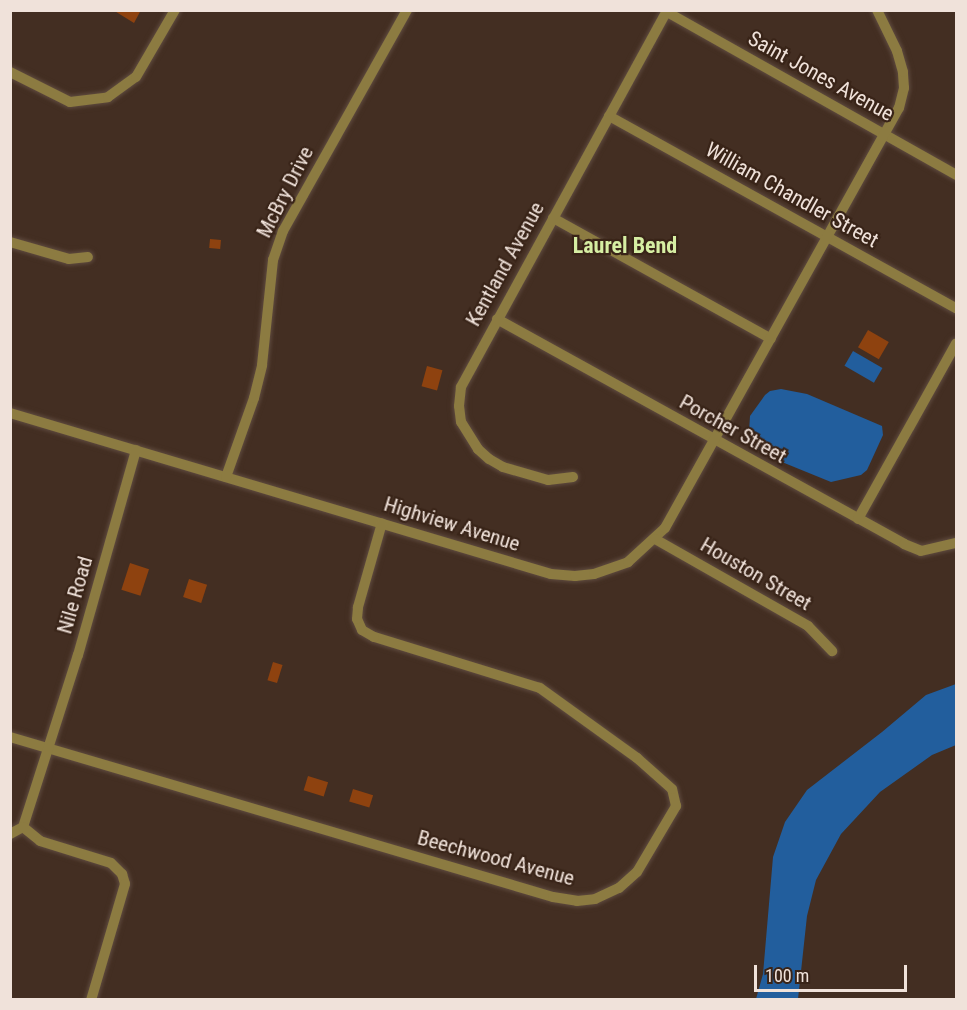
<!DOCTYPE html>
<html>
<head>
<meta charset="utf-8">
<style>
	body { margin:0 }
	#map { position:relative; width:967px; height:1010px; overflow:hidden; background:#432e22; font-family:"Roboto Condensed",sans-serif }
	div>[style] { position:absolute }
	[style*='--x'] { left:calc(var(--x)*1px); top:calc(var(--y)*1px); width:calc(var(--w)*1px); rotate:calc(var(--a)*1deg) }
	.water>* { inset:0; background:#225e9d; transform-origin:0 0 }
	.building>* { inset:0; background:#8e420f; transform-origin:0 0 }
	.roads { filter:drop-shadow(0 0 2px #5f4b3f) drop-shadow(0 0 2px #5f4b3f) }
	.minor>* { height:10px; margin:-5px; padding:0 5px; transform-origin:5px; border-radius:5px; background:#8c7b41 }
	span { translate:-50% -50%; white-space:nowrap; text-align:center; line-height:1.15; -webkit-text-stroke:4.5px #392418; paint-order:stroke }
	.street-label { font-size:21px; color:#f0e2da }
	.neighbourhood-label { font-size:22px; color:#d6eea3; font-weight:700 }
	.frame { position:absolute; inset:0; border:12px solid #f0e2da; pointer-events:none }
	.scale { position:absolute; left:754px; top:965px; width:153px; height:27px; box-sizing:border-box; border:3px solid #f0e2da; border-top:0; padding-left:8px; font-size:18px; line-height:21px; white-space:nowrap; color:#f0e2da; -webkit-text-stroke:4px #392418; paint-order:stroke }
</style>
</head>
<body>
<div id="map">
	<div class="water">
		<div style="left:853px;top:351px;width:34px;height:17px;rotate:30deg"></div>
		<div style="clip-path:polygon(781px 389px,807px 394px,882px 426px,883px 435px,867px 470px,861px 475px,831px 482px,777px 460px,758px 449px,749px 432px,750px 416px,765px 395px,770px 391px)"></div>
		<div style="clip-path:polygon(956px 684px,956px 745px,932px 755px,880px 792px,841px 834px,816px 880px,807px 916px,798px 999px,756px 999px,763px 974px,773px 857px,785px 822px,807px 790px,882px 732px,926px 695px)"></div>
	</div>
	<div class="building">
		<div style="clip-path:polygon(113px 10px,141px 10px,134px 23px)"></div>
		<div style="left:210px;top:239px;width:11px;height:9px;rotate:5deg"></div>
		<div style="left:868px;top:330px;width:24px;height:20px;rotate:30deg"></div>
		<div style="left:427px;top:366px;width:16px;height:21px;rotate:15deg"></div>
		<div style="left:130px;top:563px;width:20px;height:28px;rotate:18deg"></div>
		<div style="left:189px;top:579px;width:19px;height:19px;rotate:18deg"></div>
		<div style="left:273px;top:662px;width:10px;height:19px;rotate:17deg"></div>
		<div style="left:308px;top:776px;width:21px;height:15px;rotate:17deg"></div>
		<div style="left:353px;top:789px;width:21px;height:13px;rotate:17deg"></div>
	</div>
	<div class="roads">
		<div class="minor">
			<div style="--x:667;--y:12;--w:332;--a:29.4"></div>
			<div style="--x:10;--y:72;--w:67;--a:26.6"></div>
			<div style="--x:70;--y:102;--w:38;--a:-7"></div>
			<div style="--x:108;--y:97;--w:34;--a:-36"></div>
			<div style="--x:136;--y:77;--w:78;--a:-59.8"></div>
			<div style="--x:609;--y:116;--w:397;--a:29"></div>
			<div style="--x:553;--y:218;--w:249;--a:29"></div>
			<div style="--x:10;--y:242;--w:61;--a:16.1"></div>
			<div style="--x:69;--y:259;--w:19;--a:-6"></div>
			<div style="--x:497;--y:319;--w:465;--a:28.9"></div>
			<div style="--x:904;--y:544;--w:18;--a:22"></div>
			<div style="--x:921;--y:551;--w:36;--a:-13"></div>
			<div style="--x:10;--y:413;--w:564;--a:16.57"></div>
			<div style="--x:551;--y:574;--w:24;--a:5"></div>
			<div style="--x:575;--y:576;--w:19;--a:-6"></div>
			<div style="--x:594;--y:574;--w:36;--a:-19"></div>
			<div style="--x:628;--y:562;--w:50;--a:-42.6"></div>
			<div style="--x:665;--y:528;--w:481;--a:-60.9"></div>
			<div style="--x:899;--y:108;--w:21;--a:-76"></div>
			<div style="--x:904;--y:88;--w:16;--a:-94"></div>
			<div style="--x:903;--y:72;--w:22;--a:-106"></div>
			<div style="--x:897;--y:51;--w:46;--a:-116"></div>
			<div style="--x:226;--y:477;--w:84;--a:-70.5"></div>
			<div style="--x:254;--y:398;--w:34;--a:-76"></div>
			<div style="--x:262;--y:365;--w:106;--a:-84"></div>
			<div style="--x:273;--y:260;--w:31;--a:-71"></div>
			<div style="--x:283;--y:231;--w:253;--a:-60.7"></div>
			<div style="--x:573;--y:477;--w:25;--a:173"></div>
			<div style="--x:548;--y:480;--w:47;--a:-163.9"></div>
			<div style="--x:503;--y:467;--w:16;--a:-150"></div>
			<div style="--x:489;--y:459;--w:15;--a:-138"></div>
			<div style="--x:478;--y:449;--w:32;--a:-122"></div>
			<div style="--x:461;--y:422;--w:16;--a:-97"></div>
			<div style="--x:459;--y:406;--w:19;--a:-84"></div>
			<div style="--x:461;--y:387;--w:430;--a:-61.3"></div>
			<div style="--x:858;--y:519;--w:201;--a:-60.8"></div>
			<div style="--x:655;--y:539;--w:176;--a:29.6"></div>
			<div style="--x:808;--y:626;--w:35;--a:46"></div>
			<div style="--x:10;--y:737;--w:566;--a:16.42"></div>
			<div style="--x:553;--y:897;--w:24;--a:9"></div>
			<div style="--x:577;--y:901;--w:18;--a:-6"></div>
			<div style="--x:595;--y:899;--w:26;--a:-25"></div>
			<div style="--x:619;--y:888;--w:24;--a:-42"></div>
			<div style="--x:637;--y:872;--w:77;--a:-59.4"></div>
			<div style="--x:676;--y:806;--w:17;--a:-103"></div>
			<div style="--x:672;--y:789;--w:47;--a:-138.5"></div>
			<div style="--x:637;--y:758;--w:120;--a:-144.2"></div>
			<div style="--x:540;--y:688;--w:174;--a:-162.9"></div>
			<div style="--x:374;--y:637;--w:14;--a:-150"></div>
			<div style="--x:362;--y:630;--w:12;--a:-114"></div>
			<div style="--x:357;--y:619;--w:12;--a:-85"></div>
			<div style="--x:358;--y:607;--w:87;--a:-74.1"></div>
			<div style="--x:23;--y:827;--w:181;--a:-72.3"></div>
			<div style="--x:78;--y:655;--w:213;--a:-74.2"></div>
			<div style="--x:10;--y:834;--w:15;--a:-28"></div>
			<div style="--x:23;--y:827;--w:22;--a:39"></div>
			<div style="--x:40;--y:841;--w:74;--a:17.2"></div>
			<div style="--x:111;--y:863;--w:16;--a:45"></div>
			<div style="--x:122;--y:874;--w:10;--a:73"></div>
			<div style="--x:125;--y:884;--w:121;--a:106.3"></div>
		</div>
	</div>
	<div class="street-label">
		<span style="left:821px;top:76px;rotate:29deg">Saint Jones Avenue</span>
		<span style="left:285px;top:192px;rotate:-63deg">McBry Drive</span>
		<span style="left:792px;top:195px;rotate:29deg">William Chandler Street</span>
		<span style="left:505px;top:264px;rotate:-61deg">Kentland Avenue</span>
		<span style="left:733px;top:429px;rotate:29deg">Porcher Street</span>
		<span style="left:452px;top:524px;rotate:17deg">Highview Avenue</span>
		<span style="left:756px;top:574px;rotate:30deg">Houston Street</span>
		<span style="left:75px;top:595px;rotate:-74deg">Nile Road</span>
		<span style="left:496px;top:858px;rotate:15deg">Beechwood Avenue</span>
	</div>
	<div class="neighbourhood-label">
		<span style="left:625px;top:246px">Laurel Bend</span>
	</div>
	<div class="frame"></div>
	<div class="scale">100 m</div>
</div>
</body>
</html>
